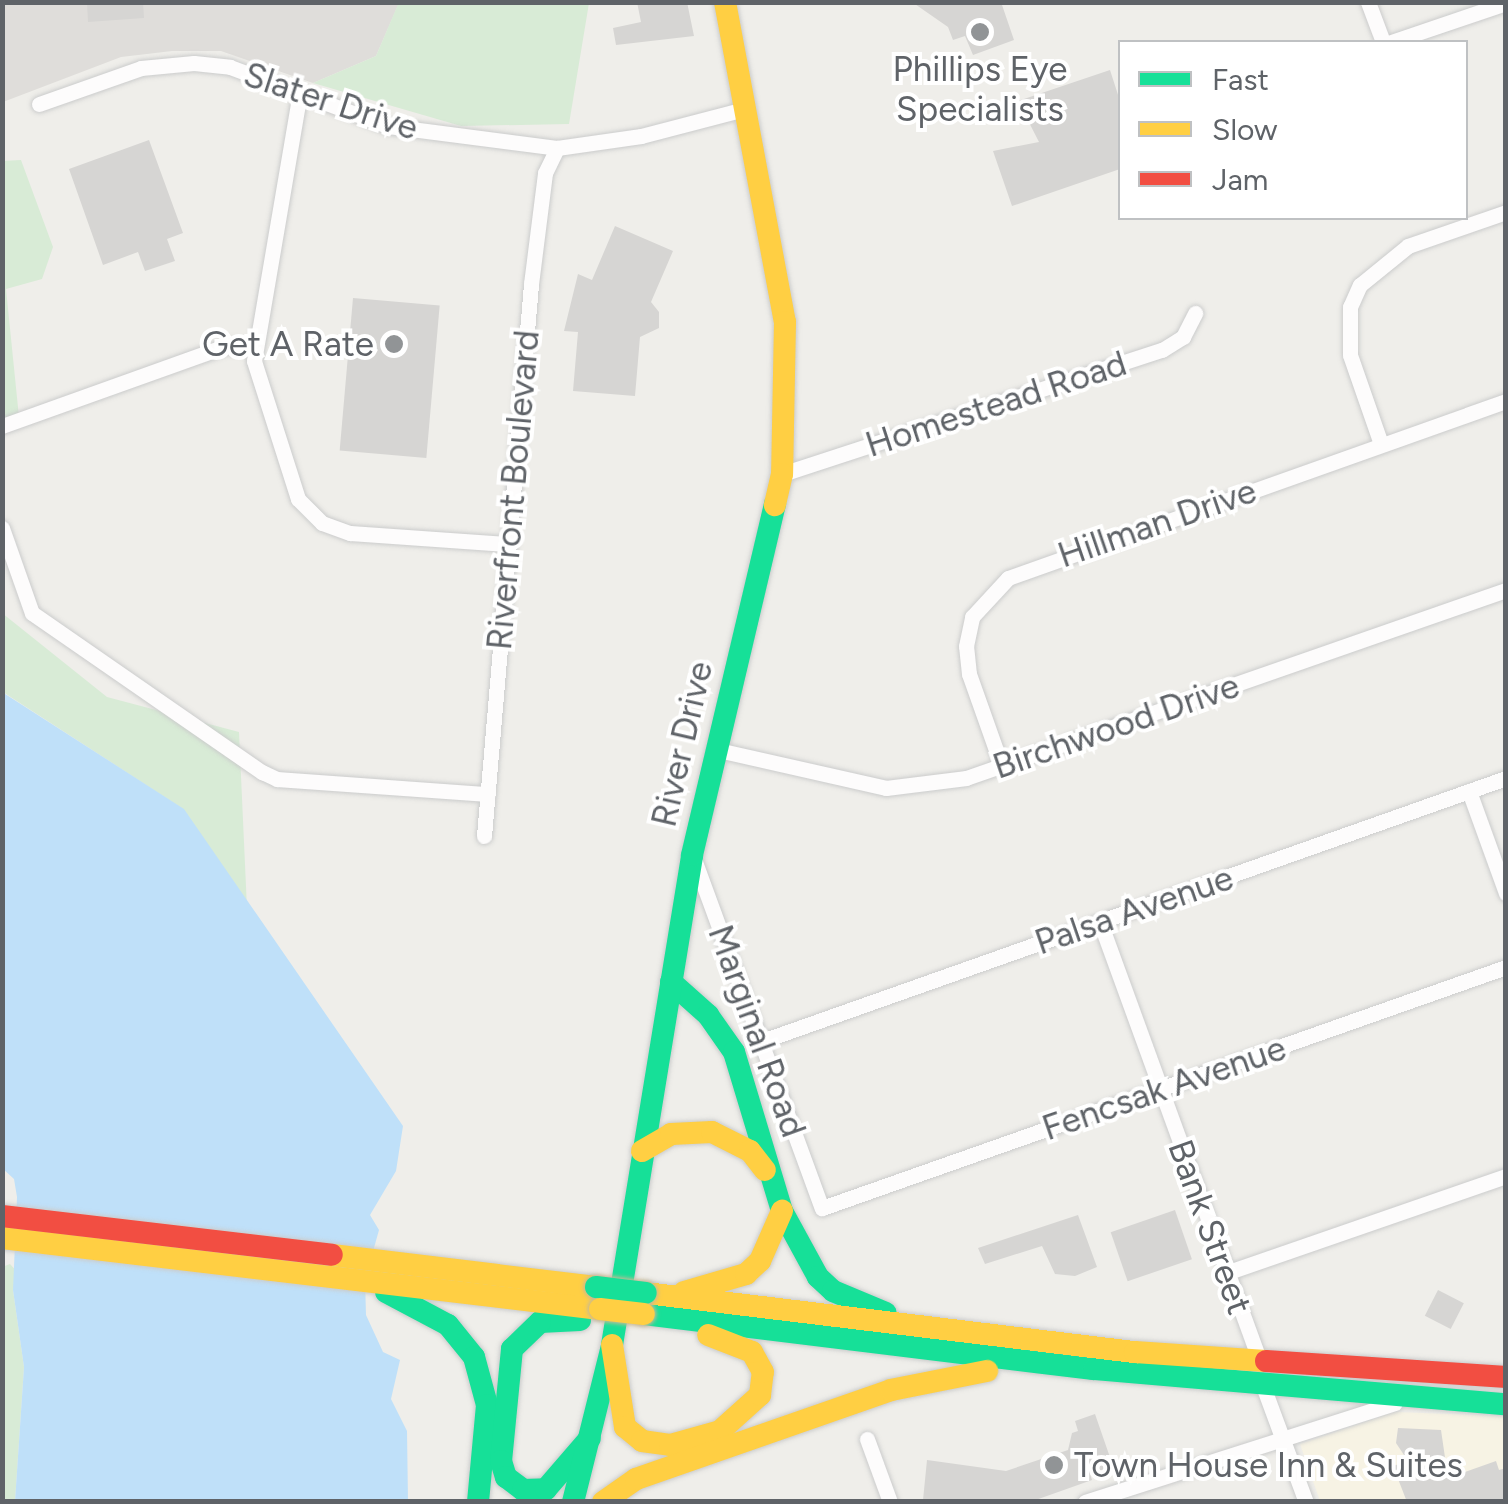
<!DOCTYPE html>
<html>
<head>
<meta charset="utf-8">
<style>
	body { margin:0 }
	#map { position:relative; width:1508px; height:1504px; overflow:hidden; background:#efeeea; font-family:Figtree,sans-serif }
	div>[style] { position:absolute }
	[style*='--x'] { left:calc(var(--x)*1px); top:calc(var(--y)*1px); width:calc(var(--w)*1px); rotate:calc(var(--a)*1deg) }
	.commercial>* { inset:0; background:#f7f3e4 }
	.industrial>* { inset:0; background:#dfddda }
	.green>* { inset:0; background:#d8ebd6 }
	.water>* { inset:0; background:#bfe0f9 }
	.building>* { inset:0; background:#d6d5d3; transform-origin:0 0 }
	.roads { filter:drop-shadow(0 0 2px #cbcccc) drop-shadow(0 0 2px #cbcccc) }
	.street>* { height:15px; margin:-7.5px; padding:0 7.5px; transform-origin:7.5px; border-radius:7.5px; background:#fdfcfc }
	.fast>* { height:22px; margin:-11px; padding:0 11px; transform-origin:11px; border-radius:11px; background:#16e098 }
	.slow>* { height:22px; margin:-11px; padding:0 11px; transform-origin:11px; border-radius:11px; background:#ffcf43 }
	.jam>* { height:22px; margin:-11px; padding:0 11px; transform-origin:11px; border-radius:11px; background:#f24e42 }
	.bridges { filter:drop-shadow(0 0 2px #c8b996) drop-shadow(0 0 2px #c8b996) }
	.fast-bridge>* { height:22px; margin:-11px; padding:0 11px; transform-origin:11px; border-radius:11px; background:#16e098 }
	.slow-bridge>* { height:22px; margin:-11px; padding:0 11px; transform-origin:11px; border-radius:11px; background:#ffcf43 }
	.dots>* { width:28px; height:28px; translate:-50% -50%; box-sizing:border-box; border:5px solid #fff; border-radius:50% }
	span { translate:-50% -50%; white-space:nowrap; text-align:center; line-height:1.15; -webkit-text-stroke:8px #fff; paint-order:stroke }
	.poi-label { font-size:35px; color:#5f6368 }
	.right { translate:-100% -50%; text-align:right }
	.left { translate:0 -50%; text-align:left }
	.street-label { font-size:35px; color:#5f6368 }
	.frame { position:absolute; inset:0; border:5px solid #5f6368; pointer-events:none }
	.legend { position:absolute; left:1118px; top:40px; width:350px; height:180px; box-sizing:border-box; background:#fff; border:2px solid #bfc1c3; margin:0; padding:12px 18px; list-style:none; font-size:30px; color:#5f6368 }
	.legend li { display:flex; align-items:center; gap:20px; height:50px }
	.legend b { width:50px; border:2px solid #bfc1c3 }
</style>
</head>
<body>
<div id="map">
	<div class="commercial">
		<div style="clip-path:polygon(1395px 1412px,1505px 1416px,1505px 1501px,1320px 1501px,1300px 1444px)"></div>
	</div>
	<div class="industrial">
		<div style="clip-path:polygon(3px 3px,399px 3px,376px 56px,313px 83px,221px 51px,172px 51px,121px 57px,3px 102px)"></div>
	</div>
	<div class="green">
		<div style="clip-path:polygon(399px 2px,589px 3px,569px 124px,461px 126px,313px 83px,376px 56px)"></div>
		<div style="clip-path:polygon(21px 160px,53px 247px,42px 279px,6px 289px,20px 427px,3px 434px,2px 161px)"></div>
		<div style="clip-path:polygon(2px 613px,107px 697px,239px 732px,247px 908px,183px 809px,3px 692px)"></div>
		<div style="clip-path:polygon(10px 1264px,19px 1274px,13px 1290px,24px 1367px,15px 1501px,3px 1501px,2px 1267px)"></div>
	</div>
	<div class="water">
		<div style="clip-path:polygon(2px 692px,184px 809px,403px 1126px,396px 1171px,370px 1215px,379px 1230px,365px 1280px,366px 1315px,383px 1352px,400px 1360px,391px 1399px,407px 1431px,408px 1501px,15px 1501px,24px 1367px,13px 1290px,17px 1197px,14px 1179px,2px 1168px)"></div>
	</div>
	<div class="building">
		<div style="clip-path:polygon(87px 2px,143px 2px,144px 18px,88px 22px)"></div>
		<div style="clip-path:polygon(637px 2px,687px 2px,694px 36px,616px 45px,613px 28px,641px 22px)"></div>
		<div style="clip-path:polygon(912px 2px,1001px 2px,1014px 40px,973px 55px,965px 36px,953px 40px,948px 27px)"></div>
		<div style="clip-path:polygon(1110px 70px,1120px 101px,1120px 169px,1012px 206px,993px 151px,1039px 142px,1018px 101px)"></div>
		<div style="clip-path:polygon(149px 140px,183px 233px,167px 239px,175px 261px,145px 271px,138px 252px,103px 265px,69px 169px)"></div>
		<div style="clip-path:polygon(615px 226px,673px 251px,651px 302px,659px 312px,659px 328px,640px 337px,635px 396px,573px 391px,578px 332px,564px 331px,578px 274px,592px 280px)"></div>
		<div style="left:353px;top:298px;width:87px;height:153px;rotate:5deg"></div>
		<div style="left:1175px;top:1210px;width:52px;height:68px;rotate:71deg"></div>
		<div style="clip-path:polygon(1078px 1215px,1097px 1267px,1075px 1276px,1055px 1274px,1042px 1246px,985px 1264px,978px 1248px)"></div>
		<div style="left:1438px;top:1290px;width:29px;height:29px;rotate:27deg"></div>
		<div style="clip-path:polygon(1095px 1414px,1113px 1466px,1090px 1474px,1092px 1480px,1030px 1502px,923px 1500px,927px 1460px,1006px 1471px,1068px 1450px,1072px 1433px,1078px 1431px,1075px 1421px)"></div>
		<div style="clip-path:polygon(1398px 1428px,1441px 1430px,1448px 1478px,1496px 1461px,1499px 1470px,1506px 1468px,1506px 1502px,1407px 1502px,1393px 1466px,1408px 1461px,1396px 1443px)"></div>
	</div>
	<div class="roads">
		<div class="street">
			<div style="--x:1368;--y:2;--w:43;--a:69.4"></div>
			<div style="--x:1391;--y:42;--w:121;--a:-18.7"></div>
			<div style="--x:300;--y:92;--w:273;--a:99.7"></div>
			<div style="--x:254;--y:361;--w:145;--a:72.3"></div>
			<div style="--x:298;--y:499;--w:34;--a:45"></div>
			<div style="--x:322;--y:523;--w:30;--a:20"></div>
			<div style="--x:350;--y:533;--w:157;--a:4"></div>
			<div style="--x:39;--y:104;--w:108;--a:-19.4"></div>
			<div style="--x:141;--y:68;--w:53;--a:-5.4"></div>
			<div style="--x:194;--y:63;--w:36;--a:6"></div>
			<div style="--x:230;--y:67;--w:169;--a:20.5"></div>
			<div style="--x:388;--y:126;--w:170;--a:7.4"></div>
			<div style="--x:557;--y:148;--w:85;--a:-8.1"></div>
			<div style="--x:641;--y:136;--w:107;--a:-14.6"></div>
			<div style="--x:2;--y:426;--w:237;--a:-19.7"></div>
			<div style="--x:225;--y:346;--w:31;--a:2"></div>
			<div style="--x:1381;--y:444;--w:94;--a:-109.2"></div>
			<div style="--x:1350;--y:355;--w:48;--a:-90"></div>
			<div style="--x:1350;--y:307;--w:24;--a:-66"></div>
			<div style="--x:1360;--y:285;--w:62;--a:-39.1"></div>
			<div style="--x:1408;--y:246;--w:104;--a:-19.1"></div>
			<div style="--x:782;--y:474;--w:400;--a:-18.1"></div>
			<div style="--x:1162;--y:350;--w:25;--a:-32"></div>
			<div style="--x:1183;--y:337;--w:27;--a:-63"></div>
			<div style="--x:2;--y:528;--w:90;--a:70.6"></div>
			<div style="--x:32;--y:613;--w:280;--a:34.7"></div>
			<div style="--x:262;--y:772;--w:17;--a:25"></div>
			<div style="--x:277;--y:779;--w:211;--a:4.1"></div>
			<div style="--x:718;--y:750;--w:172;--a:12.7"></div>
			<div style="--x:886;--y:788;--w:81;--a:-7.1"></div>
			<div style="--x:966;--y:778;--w:572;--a:-19.2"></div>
			<div style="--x:1002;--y:767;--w:99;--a:-109.5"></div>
			<div style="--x:969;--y:674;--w:28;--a:-96"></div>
			<div style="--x:966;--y:646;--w:30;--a:-78"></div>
			<div style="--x:972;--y:617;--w:53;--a:-47.3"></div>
			<div style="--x:1008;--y:578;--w:529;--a:-19.57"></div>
			<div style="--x:1469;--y:791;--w:109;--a:70.1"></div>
			<div style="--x:484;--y:836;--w:554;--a:-85.13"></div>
			<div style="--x:531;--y:284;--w:112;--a:-82.8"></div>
			<div style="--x:545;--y:173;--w:28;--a:-64"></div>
			<div style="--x:694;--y:859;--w:372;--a:69.9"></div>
			<div style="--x:822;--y:1208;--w:725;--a:-19.41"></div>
			<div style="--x:1100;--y:922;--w:468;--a:70"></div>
			<div style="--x:762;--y:1041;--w:789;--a:-19.47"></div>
			<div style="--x:1226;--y:1273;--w:296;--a:-19.1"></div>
			<div style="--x:1263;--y:1386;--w:124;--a:69.7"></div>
			<div style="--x:867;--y:1439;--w:67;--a:69.9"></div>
			<div style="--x:1085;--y:1502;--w:325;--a:-17.7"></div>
		</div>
		<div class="fast">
			<div style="--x:671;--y:982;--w:50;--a:41.7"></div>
			<div style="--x:708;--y:1015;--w:45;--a:54.9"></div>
			<div style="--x:734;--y:1052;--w:166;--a:73.2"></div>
			<div style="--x:782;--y:1211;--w:75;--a:61.4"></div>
			<div style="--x:818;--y:1277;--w:21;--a:43"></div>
			<div style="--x:833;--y:1291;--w:57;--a:22.5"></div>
			<div style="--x:386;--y:1292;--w:70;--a:28"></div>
			<div style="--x:448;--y:1325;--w:41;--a:50.9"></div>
			<div style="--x:474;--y:1357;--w:50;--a:74.8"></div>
			<div style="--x:487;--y:1405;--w:97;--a:95.3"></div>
			<div style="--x:644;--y:1314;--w:453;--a:7"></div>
			<div style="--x:1094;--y:1369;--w:413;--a:4.9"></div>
			<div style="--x:580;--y:1320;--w:40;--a:177.1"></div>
			<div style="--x:540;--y:1322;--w:39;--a:136"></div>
			<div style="--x:512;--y:1349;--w:113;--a:95.6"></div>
			<div style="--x:501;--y:1461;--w:17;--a:73"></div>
			<div style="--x:506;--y:1477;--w:21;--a:37"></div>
			<div style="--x:523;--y:1490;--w:23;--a:-2"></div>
			<div style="--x:546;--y:1489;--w:67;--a:-49.2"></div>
			<div style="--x:573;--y:1502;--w:162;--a:-76"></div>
			<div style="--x:612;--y:1345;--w:496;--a:-80.7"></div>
			<div style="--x:692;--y:855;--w:360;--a:-76.7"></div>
		</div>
		<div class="slow">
			<div style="--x:725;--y:2;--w:326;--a:79.4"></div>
			<div style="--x:785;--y:322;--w:152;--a:91.1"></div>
			<div style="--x:782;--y:474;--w:32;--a:103"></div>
			<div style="--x:642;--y:1151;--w:34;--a:-30"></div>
			<div style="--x:671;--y:1134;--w:41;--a:-2.8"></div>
			<div style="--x:712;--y:1132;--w:42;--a:26.6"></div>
			<div style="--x:750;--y:1151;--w:24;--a:52"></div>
			<div style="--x:2;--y:1238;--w:602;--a:6.77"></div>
			<div style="--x:332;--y:1255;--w:266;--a:6.9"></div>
			<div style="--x:684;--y:1292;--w:65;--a:-16.2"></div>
			<div style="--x:746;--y:1274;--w:19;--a:-43"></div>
			<div style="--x:760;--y:1261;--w:55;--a:-66.3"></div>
			<div style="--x:646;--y:1293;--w:493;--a:6.9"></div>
			<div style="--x:1135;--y:1352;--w:131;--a:3.9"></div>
			<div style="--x:612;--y:1345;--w:83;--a:81"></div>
			<div style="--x:625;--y:1427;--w:22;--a:39"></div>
			<div style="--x:642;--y:1441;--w:28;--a:8"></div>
			<div style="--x:670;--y:1445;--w:52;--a:-15.6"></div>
			<div style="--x:720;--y:1431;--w:54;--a:-42"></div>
			<div style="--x:760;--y:1395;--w:23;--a:-83"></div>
			<div style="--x:763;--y:1372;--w:23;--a:-119"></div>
			<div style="--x:752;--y:1352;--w:47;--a:-158.9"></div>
			<div style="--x:603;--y:1502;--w:40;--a:-34.9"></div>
			<div style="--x:636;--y:1479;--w:270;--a:-19.2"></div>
			<div style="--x:891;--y:1390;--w:98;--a:-11.2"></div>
		</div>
		<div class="jam">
			<div style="--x:2;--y:1216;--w:332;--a:6.7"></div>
			<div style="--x:1266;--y:1361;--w:241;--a:3.8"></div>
		</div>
	</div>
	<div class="bridges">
		<div class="fast-bridge">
			<div style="--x:596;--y:1287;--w:50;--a:6.8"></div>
		</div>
		<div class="slow-bridge">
			<div style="--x:600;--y:1309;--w:44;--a:6.5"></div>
		</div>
	</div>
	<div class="dots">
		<div style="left:980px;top:32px;background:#919496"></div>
		<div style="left:394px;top:344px;background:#919496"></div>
		<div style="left:1054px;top:1465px;background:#919496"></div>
	</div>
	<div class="poi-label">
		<span style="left:980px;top:89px">Phillips Eye<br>Specialists</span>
		<span class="right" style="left:374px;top:344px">Get A Rate</span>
		<span class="left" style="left:1074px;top:1465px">Town House Inn &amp; Suites</span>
	</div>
	<div class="street-label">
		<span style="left:331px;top:101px;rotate:18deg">Slater Drive</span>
		<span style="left:996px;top:404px;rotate:-18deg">Homestead Road</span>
		<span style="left:513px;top:490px;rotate:-85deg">Riverfront Boulevard</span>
		<span style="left:1157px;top:523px;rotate:-19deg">Hillman Drive</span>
		<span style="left:1116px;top:726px;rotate:-19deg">Birchwood Drive</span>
		<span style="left:682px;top:744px;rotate:-77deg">River Drive</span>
		<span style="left:1134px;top:910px;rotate:-19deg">Palsa Avenue</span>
		<span style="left:757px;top:1031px;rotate:70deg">Marginal Road</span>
		<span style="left:1164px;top:1088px;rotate:-19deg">Fencsak Avenue</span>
		<span style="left:1210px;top:1227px;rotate:70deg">Bank Street</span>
	</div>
	<div class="frame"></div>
	<ul class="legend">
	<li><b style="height:12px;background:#16e098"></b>Fast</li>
	<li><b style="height:12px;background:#ffcf43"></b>Slow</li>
	<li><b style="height:12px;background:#f24e42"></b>Jam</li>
	</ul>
</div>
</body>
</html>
